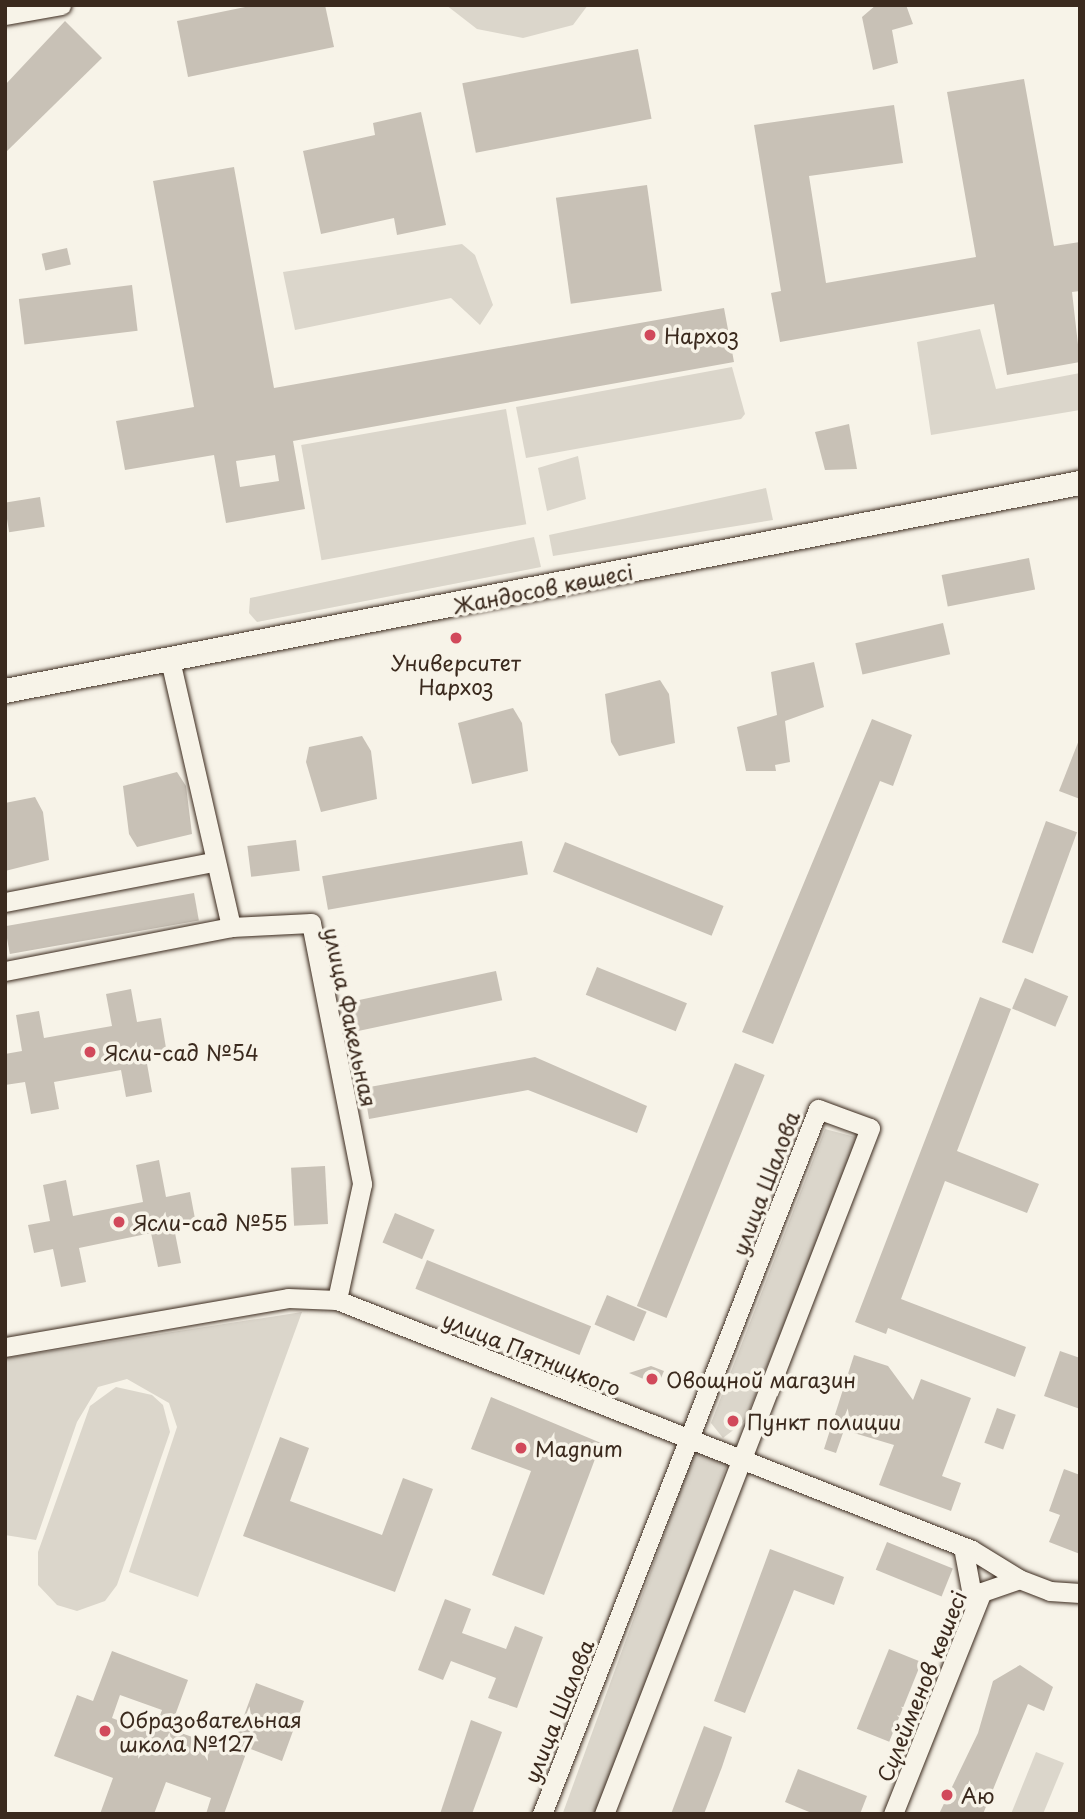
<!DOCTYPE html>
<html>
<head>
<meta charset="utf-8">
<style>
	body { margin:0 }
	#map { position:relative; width:1085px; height:1819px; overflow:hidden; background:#f7f3e8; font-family:"Playpen Sans",sans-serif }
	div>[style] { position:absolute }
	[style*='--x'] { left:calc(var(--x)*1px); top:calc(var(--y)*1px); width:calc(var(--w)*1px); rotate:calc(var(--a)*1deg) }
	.green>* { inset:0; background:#dbd6cb; transform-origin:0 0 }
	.building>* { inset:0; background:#c8c1b6; transform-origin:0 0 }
	.roads { filter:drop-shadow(0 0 2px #3b2a1e) drop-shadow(0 0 2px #3b2a1e) }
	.minor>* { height:19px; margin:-9.5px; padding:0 9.5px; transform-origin:9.5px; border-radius:9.5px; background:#f7f3e8 }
	.major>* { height:24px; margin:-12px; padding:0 12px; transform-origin:12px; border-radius:12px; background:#f7f3e8 }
	.dots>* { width:19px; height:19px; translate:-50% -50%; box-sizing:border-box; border:4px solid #f7f3e8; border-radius:50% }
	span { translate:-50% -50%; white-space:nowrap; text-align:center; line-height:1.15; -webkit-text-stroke:7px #f7f3e8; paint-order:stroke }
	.poi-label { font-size:21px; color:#3b2a1e }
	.left { translate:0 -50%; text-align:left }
	.street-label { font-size:21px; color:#3b2a1e }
	.frame { position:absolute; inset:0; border:7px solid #3b2a1e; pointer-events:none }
</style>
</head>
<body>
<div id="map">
	<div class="green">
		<div style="clip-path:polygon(446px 5px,588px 5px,573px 25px,523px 38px,477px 29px)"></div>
		<div style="clip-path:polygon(462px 244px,475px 255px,493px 305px,480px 325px,451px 298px,295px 330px,283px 272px)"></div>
		<div style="clip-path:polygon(980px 329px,996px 389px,1080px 373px,1080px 410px,931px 435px,917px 342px)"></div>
		<div style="clip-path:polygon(732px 367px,745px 414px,741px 419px,526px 458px,516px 407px)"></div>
		<div style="left:506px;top:409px;width:117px;height:208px;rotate:80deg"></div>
		<div style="clip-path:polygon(578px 456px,586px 499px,547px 511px,538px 468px)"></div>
		<div style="clip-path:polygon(766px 488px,773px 520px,553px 556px,549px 535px)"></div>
		<div style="clip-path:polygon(534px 537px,541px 567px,257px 622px,249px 613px,250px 598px)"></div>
		<div style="clip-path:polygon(825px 1129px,859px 1138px,745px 1421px,723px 1438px,711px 1423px)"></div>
		<div style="clip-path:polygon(302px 1312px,198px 1597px,129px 1572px,177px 1427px,169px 1403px,127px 1379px,98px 1387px,77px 1422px,36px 1540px,5px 1535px,5px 1358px)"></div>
		<div style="clip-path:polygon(116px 1387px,152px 1395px,163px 1405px,170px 1432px,117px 1585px,105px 1601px,77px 1611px,57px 1605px,38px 1585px,38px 1552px,90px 1406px)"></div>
		<div style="left:695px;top:1450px;width:35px;height:390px;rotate:20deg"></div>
		<div style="clip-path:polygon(1036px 1752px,1064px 1763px,1043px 1814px,1011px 1814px)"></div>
	</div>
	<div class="building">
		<div style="clip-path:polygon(255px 5px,325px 5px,334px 47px,188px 77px,177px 21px)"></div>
		<div style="clip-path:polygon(876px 5px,906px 5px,913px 24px,892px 30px,898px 63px,873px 70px,862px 17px)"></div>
		<div style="clip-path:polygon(65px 21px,102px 58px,5px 153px,5px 85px)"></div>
		<div style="left:638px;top:49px;width:71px;height:179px;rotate:79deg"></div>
		<div style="clip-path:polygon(1024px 79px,1054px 246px,1080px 242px,1080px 291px,1072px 292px,1080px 362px,1007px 375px,994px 304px,780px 342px,771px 293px,781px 291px,754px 125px,894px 105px,903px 163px,809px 176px,826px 283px,976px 257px,947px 92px)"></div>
		<div style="clip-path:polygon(421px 112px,446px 225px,397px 235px,394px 218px,321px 234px,303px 151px,375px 135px,373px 123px)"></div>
		<div style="clip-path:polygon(evenodd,234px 167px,274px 388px,724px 308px,734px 362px,293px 441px,305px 509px,226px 523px,214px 455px,125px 470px,116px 421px,194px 407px,153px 181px,234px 167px,275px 455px,279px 481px,240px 487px,236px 461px,275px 455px)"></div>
		<div style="left:647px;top:185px;width:107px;height:92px;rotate:82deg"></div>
		<div style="left:67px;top:248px;width:17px;height:26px;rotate:77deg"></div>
		<div style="left:132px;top:285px;width:46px;height:114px;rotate:83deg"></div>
		<div style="clip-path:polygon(849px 424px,857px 469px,825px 470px,815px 432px)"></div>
		<div style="left:40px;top:497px;width:30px;height:36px;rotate:81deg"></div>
		<div style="left:1029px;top:558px;width:32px;height:89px;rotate:79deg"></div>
		<div style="left:943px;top:623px;width:32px;height:90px;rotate:77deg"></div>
		<div style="clip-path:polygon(814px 662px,824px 707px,785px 721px,790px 762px,775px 765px,776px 771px,746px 771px,737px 727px,777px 715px,771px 672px)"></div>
		<div style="clip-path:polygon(660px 680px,669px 694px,675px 743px,619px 756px,611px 742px,605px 694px)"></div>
		<div style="clip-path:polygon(513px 708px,522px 723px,528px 771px,472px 784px,458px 723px)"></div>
		<div style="clip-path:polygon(872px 719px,912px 735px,893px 786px,880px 781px,773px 1044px,742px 1032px)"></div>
		<div style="clip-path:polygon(362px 736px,371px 751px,377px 799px,321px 812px,306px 762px,309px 747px)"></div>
		<div style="clip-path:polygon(1079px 740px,1080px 740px,1080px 799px,1059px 791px)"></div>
		<div style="clip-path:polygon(177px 772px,186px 786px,192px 834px,137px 847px,129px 834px,123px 786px)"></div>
		<div style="clip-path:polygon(35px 797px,43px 812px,49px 860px,5px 871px,5px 803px)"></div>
		<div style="left:1046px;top:821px;width:33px;height:129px;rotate:20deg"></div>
		<div style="left:296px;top:840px;width:31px;height:49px;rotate:83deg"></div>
		<div style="left:522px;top:841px;width:34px;height:203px;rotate:80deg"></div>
		<div style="left:565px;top:842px;width:171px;height:32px;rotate:22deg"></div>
		<div style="left:194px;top:893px;width:28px;height:192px;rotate:80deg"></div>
		<div style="left:597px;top:967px;width:97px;height:30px;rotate:22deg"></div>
		<div style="left:496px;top:971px;width:30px;height:158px;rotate:78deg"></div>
		<div style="left:1025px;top:978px;width:47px;height:33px;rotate:23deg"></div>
		<div style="clip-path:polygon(131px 989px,137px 1022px,161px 1018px,167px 1054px,146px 1058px,152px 1092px,126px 1097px,121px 1070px,54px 1082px,59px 1109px,31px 1114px,25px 1082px,5px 1085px,5px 1054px,22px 1051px,16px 1015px,39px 1011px,44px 1038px,112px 1026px,106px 994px)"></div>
		<div style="clip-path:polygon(980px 997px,1011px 1009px,957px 1151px,1039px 1184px,1027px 1213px,945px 1181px,901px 1299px,1026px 1347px,1015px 1377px,888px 1328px,886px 1334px,855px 1322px)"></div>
		<div style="clip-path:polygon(535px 1057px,647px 1106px,637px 1133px,528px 1090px,369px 1119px,364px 1088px)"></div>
		<div style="left:735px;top:1063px;width:32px;height:262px;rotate:22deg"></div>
		<div style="clip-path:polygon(159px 1160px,166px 1197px,190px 1192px,196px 1224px,174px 1228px,181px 1263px,158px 1267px,151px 1233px,79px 1248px,86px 1282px,61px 1287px,53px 1249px,34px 1253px,28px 1225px,50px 1221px,43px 1185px,66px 1180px,73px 1216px,143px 1202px,136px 1165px)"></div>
		<div style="left:325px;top:1166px;width:58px;height:34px;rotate:87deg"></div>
		<div style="left:395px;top:1213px;width:43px;height:32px;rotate:23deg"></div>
		<div style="left:427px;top:1260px;width:177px;height:31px;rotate:22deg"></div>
		<div style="left:607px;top:1295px;width:43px;height:32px;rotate:23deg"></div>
		<div style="clip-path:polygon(1060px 1351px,1080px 1358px,1080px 1409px,1044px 1396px)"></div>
		<div style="clip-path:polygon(854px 1355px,888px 1366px,913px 1400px,921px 1379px,971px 1398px,942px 1476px,961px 1483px,951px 1511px,879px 1485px,894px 1445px,844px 1430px,836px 1453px,824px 1449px)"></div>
		<div style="clip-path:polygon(651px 1366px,664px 1371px,658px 1385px,629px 1373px)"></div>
		<div style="clip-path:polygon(491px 1397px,601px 1443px,544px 1595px,492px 1575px,531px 1471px,471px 1449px)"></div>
		<div style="left:997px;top:1408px;width:20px;height:37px;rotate:20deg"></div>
		<div style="clip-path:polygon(280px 1437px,309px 1448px,290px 1501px,382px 1535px,403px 1478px,433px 1489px,395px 1592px,243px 1536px)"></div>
		<div style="clip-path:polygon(1064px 1469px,1080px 1475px,1080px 1554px,1049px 1542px,1060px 1515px,1049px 1511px)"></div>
		<div style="left:887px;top:1542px;width:71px;height:30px;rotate:22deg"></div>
		<div style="clip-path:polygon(770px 1549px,844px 1577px,834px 1605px,794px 1590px,745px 1713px,714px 1701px)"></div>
		<div style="clip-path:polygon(445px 1599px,471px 1609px,462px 1633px,506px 1649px,515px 1626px,543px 1637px,517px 1708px,488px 1698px,496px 1678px,451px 1661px,443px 1680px,418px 1670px)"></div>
		<div style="left:889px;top:1649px;width:35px;height:86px;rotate:22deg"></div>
		<div style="clip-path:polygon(evenodd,112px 1651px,188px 1680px,170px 1729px,231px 1751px,256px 1683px,304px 1701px,282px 1761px,248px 1748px,224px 1814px,206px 1814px,211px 1798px,166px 1782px,154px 1814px,100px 1814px,113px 1778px,54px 1756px,77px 1695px,93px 1701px,112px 1651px,120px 1695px,162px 1710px,153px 1734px,112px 1718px,120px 1695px)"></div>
		<div style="clip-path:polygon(1020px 1665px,1053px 1687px,1044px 1711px,1028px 1704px,983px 1814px,939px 1814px,978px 1733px,993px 1681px)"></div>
		<div style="clip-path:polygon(471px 1720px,502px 1732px,472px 1814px,440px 1814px)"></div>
		<div style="clip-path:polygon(704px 1726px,732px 1737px,722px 1767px,704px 1814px,671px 1814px)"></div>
		<div style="clip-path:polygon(798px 1769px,867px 1796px,860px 1814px,814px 1814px,785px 1802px)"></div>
	</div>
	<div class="roads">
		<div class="minor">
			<div style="--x:5;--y:15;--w:57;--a:-10.1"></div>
			<div style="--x:170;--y:660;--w:274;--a:77.1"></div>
			<div style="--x:231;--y:927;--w:80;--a:-2.9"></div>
			<div style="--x:311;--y:923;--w:266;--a:78.9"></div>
			<div style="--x:362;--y:1184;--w:119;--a:102.2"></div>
			<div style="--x:5;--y:902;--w:212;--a:-10.9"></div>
			<div style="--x:5;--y:971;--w:230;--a:-11"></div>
			<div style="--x:5;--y:1347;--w:287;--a:-9.8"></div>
			<div style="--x:288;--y:1298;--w:49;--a:2.3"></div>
			<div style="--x:337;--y:1300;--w:682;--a:21.49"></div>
			<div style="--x:972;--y:1550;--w:55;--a:31.7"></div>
			<div style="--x:963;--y:1547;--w:60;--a:79.4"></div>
			<div style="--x:542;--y:1814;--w:757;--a:-68.62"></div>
			<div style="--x:818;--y:1109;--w:55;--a:20.1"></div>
			<div style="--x:870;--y:1128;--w:736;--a:111.19"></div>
			<div style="--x:893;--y:1814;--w:239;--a:-68.2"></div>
			<div style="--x:982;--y:1592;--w:39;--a:-19"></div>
			<div style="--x:1019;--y:1579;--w:33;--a:21"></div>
			<div style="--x:1050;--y:1591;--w:30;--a:4"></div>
		</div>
		<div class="major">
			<div style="--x:5;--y:691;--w:1095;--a:-10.95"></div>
		</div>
	</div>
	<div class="dots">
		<div style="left:650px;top:335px;background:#d1495b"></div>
		<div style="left:456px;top:638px;background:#d1495b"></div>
		<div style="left:90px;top:1052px;background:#d1495b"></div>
		<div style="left:119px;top:1222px;background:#d1495b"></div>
		<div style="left:652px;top:1379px;background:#d1495b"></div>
		<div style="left:733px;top:1421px;background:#d1495b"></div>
		<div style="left:521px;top:1448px;background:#d1495b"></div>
		<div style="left:105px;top:1731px;background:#d1495b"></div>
		<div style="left:947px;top:1795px;background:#d1495b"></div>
	</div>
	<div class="poi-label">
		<span class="left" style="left:664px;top:335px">Нархоз</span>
		<span style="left:456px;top:674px">Университет<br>Нархоз</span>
		<span class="left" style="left:104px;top:1052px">Ясли-сад №54</span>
		<span class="left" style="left:133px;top:1222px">Ясли-сад №55</span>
		<span class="left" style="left:666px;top:1379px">Овощной магазин</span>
		<span class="left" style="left:747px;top:1421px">Пункт полиции</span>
		<span class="left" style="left:535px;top:1448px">Magnum</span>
		<span class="left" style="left:119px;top:1731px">Образовательная<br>школа №127</span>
		<span class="left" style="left:961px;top:1795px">Аю</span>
	</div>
	<div class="street-label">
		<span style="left:543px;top:588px;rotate:-11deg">Жандосов көшесі</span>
		<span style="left:351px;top:1017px;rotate:78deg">улица Факельная</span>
		<span style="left:765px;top:1183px;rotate:-69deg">улица Шалова</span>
		<span style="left:532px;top:1353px;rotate:22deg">улица Пятницкого</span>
		<span style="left:921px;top:1686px;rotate:-68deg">Сүлейменов көшесі</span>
		<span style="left:558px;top:1711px;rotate:-68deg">улица Шалова</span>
	</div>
	<div class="frame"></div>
</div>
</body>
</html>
